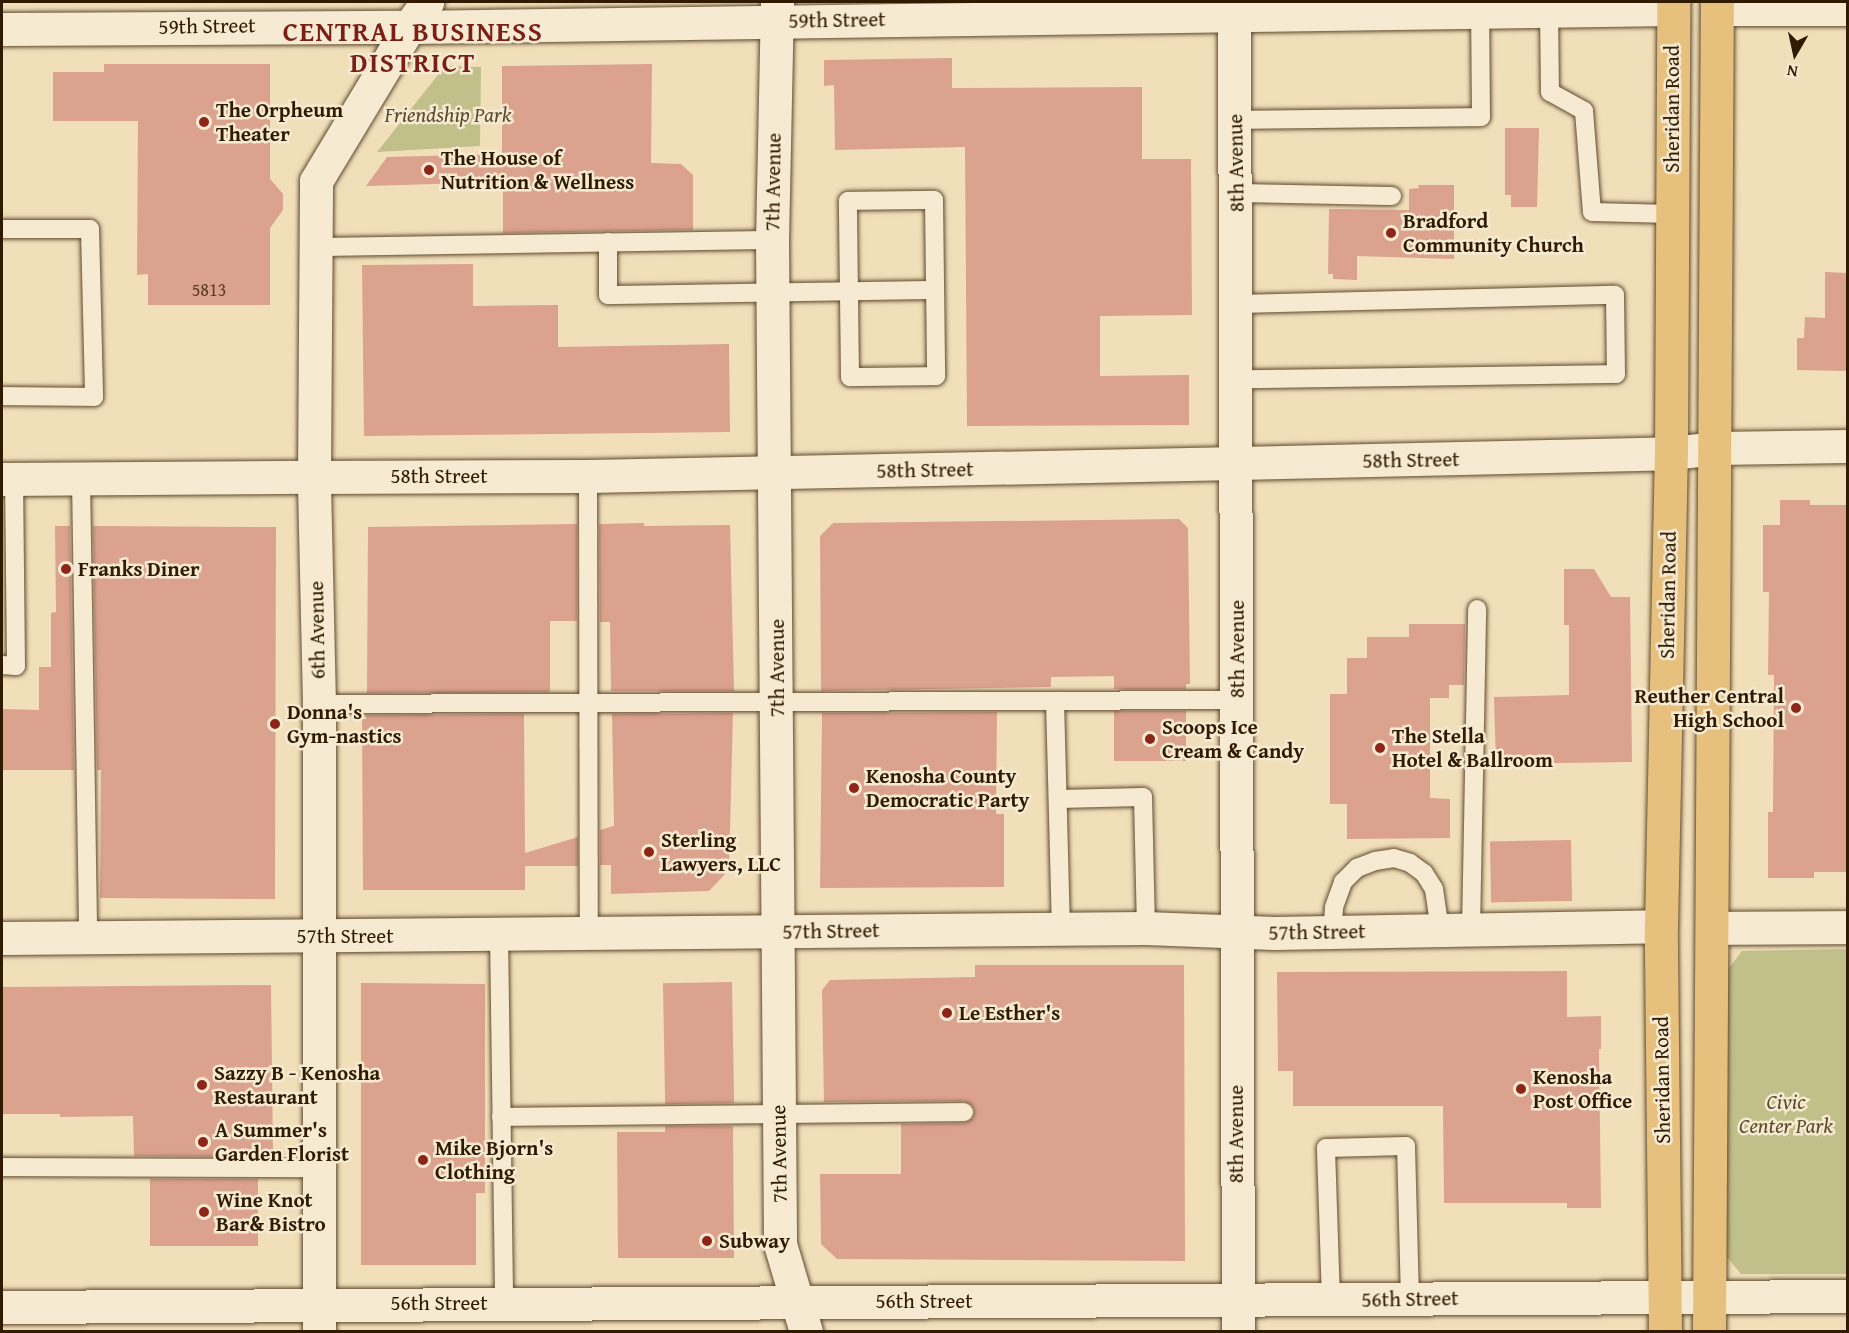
<!DOCTYPE html>
<html>
<head>
<meta charset="utf-8">
<style>
	body { margin:0 }
	#map { position:relative; width:1849px; height:1333px; overflow:hidden; background:#f1dfba; font-family:"Gentium Book Plus",serif }
	div>[style] { position:absolute }
	[style*='--x'] { left:calc(var(--x)*1px); top:calc(var(--y)*1px); width:calc(var(--w)*1px); rotate:calc(var(--a)*1deg) }
	.green>* { inset:0; background:#c1c08b }
	.building>* { inset:0; background:#dba28e; transform-origin:0 0 }
	.roads { filter:drop-shadow(0 0 2px #604b2e) drop-shadow(0 0 2px #604b2e) }
	.service>* { height:18px; margin:-9px; padding:0 9px; transform-origin:9px; border-radius:9px; background:#f6ead2 }
	.minor>* { height:33px; margin:-16.5px; padding:0 16.5px; transform-origin:16.5px; border-radius:16.5px; background:#f6ead2 }
	.tertiary>* { height:33px; margin:-16.5px; padding:0 16.5px; transform-origin:16.5px; border-radius:16.5px; background:#f6ead2 }
	.primary>* { height:33px; margin:-16.5px; padding:0 16.5px; transform-origin:16.5px; border-radius:16.5px; background:#e8c07d }
	.dots>* { width:16px; height:16px; translate:-50% -50%; box-sizing:border-box; border:3px solid #f6ead2; border-radius:50% }
	span { translate:-50% -50%; white-space:nowrap; text-align:center; line-height:1.15; -webkit-text-stroke:5px #f6ead2; paint-order:stroke }
	.number-label { font-size:18px; color:#5b3c24 }
	.number-label span { -webkit-text-stroke-width:0 }
	.street-label { font-size:21px; color:#301a00 }
	.poi-label { font-size:21px; color:#301a00; font-weight:700 }
	.left { translate:0 -50%; text-align:left }
	.right { translate:-100% -50%; text-align:right }
	.park-label { font-size:21px; color:#5c4c2a; font-style:italic }
	.district-label { font-size:27px; color:#7a1f14; font-weight:700; letter-spacing:1.5px }
	.frame { position:absolute; inset:0; border:3px solid #301a00; pointer-events:none }
	.north { position:absolute; left:1765px; top:24px; width:60px; height:60px; -webkit-text-stroke:4px #f6ead2; paint-order:stroke; rotate:189deg; font-size:16px; font-weight:700; line-height:24px; text-align:center; color:#301a00 }
	.north::after { content:''; display:block; margin:auto; width:21px; height:27px; background:#301a00; clip-path:polygon(50% 0,100% 100%,50% 72%,0 100%) }
</style>
</head>
<body>
<div id="map">
	<div class="green">
		<div style="clip-path:polygon(445px 66px,481px 67px,480px 146px,377px 152px)"></div>
		<div style="clip-path:polygon(1847px 949px,1847px 1274px,1741px 1274px,1725px 1255px,1725px 973px,1742px 951px)"></div>
	</div>
	<div class="building">
		<div style="clip-path:polygon(952px 58px,952px 88px,1142px 87px,1142px 159px,1191px 159px,1192px 315px,1100px 316px,1100px 376px,1189px 375px,1189px 425px,967px 426px,965px 147px,835px 150px,834px 85px,824px 86px,824px 60px)"></div>
		<div style="clip-path:polygon(104px 64px,270px 64px,270px 179px,283px 194px,283px 210px,270px 228px,270px 305px,148px 305px,148px 274px,137px 275px,138px 121px,53px 121px,53px 72px,104px 72px)"></div>
		<div style="clip-path:polygon(652px 64px,651px 163px,681px 164px,693px 175px,693px 230px,503px 233px,503px 182px,366px 186px,387px 157px,502px 154px,502px 66px)"></div>
		<div style="clip-path:polygon(1505px 128px,1539px 128px,1537px 207px,1511px 207px,1511px 195px,1505px 195px)"></div>
		<div style="clip-path:polygon(1418px 185px,1454px 185px,1454px 259px,1357px 256px,1357px 280px,1333px 279px,1333px 274px,1328px 274px,1329px 209px,1409px 210px,1409px 189px,1419px 188px)"></div>
		<div style="clip-path:polygon(473px 264px,473px 306px,558px 305px,558px 347px,729px 344px,730px 432px,364px 436px,362px 265px)"></div>
		<div style="clip-path:polygon(1825px 272px,1848px 273px,1848px 371px,1797px 370px,1797px 338px,1804px 338px,1805px 317px,1825px 318px)"></div>
		<div style="clip-path:polygon(1780px 500px,1810px 500px,1810px 505px,1848px 505px,1848px 872px,1814px 872px,1814px 878px,1768px 878px,1768px 812px,1773px 812px,1774px 675px,1768px 675px,1769px 592px,1763px 592px,1763px 525px,1780px 525px)"></div>
		<div style="clip-path:polygon(1179px 519px,1188px 528px,1190px 684px,1186px 684px,1186px 689px,1114px 689px,1114px 676px,1051px 677px,1051px 687px,821px 691px,820px 536px,833px 523px)"></div>
		<div style="clip-path:polygon(644px 523px,644px 526px,730px 525px,734px 691px,611px 691px,610px 622px,600px 622px,599px 524px)"></div>
		<div style="clip-path:polygon(577px 524px,577px 621px,550px 621px,550px 692px,367px 693px,368px 527px)"></div>
		<div style="clip-path:polygon(55px 526px,70px 526px,74px 770px,2px 770px,2px 709px,39px 710px,39px 667px,51px 667px,51px 613px,56px 612px)"></div>
		<div style="clip-path:polygon(93px 526px,276px 527px,275px 899px,100px 898px,101px 770px,97px 770px)"></div>
		<div style="clip-path:polygon(1564px 569px,1594px 569px,1611px 597px,1630px 597px,1632px 762px,1496px 764px,1494px 697px,1569px 695px,1569px 625px,1564px 625px)"></div>
		<div style="clip-path:polygon(1409px 624px,1465px 624px,1464px 685px,1449px 685px,1449px 698px,1430px 698px,1430px 798px,1450px 799px,1450px 838px,1347px 839px,1347px 804px,1330px 804px,1330px 694px,1347px 694px,1347px 658px,1367px 658px,1367px 637px,1409px 637px)"></div>
		<div style="left:1186px;top:711px;width:50px;height:72px;rotate:90deg"></div>
		<div style="clip-path:polygon(997px 712px,996px 814px,1004px 814px,1004px 887px,820px 888px,822px 713px)"></div>
		<div style="clip-path:polygon(733px 713px,729px 870px,709px 891px,611px 894px,611px 865px,600px 865px,600px 830px,614px 826px,612px 714px)"></div>
		<div style="clip-path:polygon(524px 714px,525px 853px,578px 837px,578px 866px,525px 866px,525px 890px,363px 890px,362px 719px,366px 719px,366px 715px)"></div>
		<div style="left:1571px;top:840px;width:61px;height:81px;rotate:89deg"></div>
		<div style="clip-path:polygon(975px 965px,1184px 965px,1185px 1261px,837px 1259px,821px 1244px,820px 1174px,901px 1174px,901px 1124px,965px 1123px,973px 1118px,975px 1112px,973px 1106px,964px 1101px,824px 1102px,822px 990px,830px 980px,975px 977px)"></div>
		<div style="clip-path:polygon(1567px 971px,1567px 1017px,1601px 1016px,1601px 1049px,1599px 1049px,1601px 1208px,1567px 1208px,1567px 1203px,1444px 1203px,1443px 1106px,1293px 1106px,1293px 1071px,1278px 1071px,1277px 972px)"></div>
		<div style="left:732px;top:982px;width:121px;height:69px;rotate:89deg"></div>
		<div style="clip-path:polygon(361px 983px,485px 984px,485px 1193px,476px 1193px,476px 1265px,361px 1265px)"></div>
		<div style="clip-path:polygon(271px 985px,273px 1157px,134px 1156px,133px 1116px,60px 1117px,60px 1114px,2px 1114px,2px 987px)"></div>
		<div style="clip-path:polygon(665px 1126px,733px 1126px,734px 1258px,618px 1258px,617px 1132px,665px 1132px)"></div>
		<div style="left:150px;top:1179px;width:108px;height:67px"></div>
	</div>
	<div class="roads">
		<div class="service">
			<div style="--x:1549;--y:11;--w:81;--a:89.3"></div>
			<div style="--x:1550;--y:92;--w:39;--a:29"></div>
			<div style="--x:1584;--y:111;--w:101;--a:85.5"></div>
			<div style="--x:1592;--y:212;--w:80;--a:1.4"></div>
			<div style="--x:1235;--y:120;--w:246;--a:-0.7"></div>
			<div style="--x:1481;--y:117;--w:105;--a:-90.5"></div>
			<div style="--x:1236;--y:193;--w:156;--a:1.1"></div>
			<div style="--x:934;--y:200;--w:176;--a:89.3"></div>
			<div style="--x:936;--y:376;--w:86;--a:179.3"></div>
			<div style="--x:850;--y:377;--w:176;--a:-90.7"></div>
			<div style="--x:848;--y:201;--w:86;--a:-0.7"></div>
			<div style="--x:2;--y:229;--w:88;--a:0"></div>
			<div style="--x:90;--y:229;--w:168;--a:88.6"></div>
			<div style="--x:94;--y:397;--w:92;--a:-179.4"></div>
			<div style="--x:608;--y:242;--w:53;--a:90"></div>
			<div style="--x:608;--y:295;--w:327;--a:-0.9"></div>
			<div style="--x:315;--y:247;--w:457;--a:-0.9"></div>
			<div style="--x:1237;--y:304;--w:378;--a:-1.4"></div>
			<div style="--x:1615;--y:295;--w:79;--a:89.3"></div>
			<div style="--x:1616;--y:374;--w:379;--a:179.2"></div>
			<div style="--x:588;--y:476;--w:457;--a:89.9"></div>
			<div style="--x:81;--y:479;--w:458;--a:89.1"></div>
			<div style="--x:2;--y:665;--w:14;--a:4"></div>
			<div style="--x:16;--y:666;--w:187;--a:-90.6"></div>
			<div style="--x:1055;--y:701;--w:227;--a:88.5"></div>
			<div style="--x:319;--y:704;--w:918;--a:-0.25"></div>
			<div style="--x:1058;--y:799;--w:85;--a:-1.3"></div>
			<div style="--x:1143;--y:797;--w:131;--a:88.7"></div>
			<div style="--x:1471;--y:930;--w:321;--a:-88.9"></div>
			<div style="--x:1332;--y:932;--w:25;--a:-85"></div>
			<div style="--x:1334;--y:907;--w:27;--a:-70"></div>
			<div style="--x:1343;--y:882;--w:20;--a:-45"></div>
			<div style="--x:1357;--y:868;--w:19;--a:-21"></div>
			<div style="--x:1375;--y:861;--w:19;--a:-9"></div>
			<div style="--x:1394;--y:858;--w:17;--a:17"></div>
			<div style="--x:1410;--y:863;--w:17;--a:36"></div>
			<div style="--x:1424;--y:873;--w:19;--a:58"></div>
			<div style="--x:1434;--y:889;--w:41;--a:81.7"></div>
			<div style="--x:499;--y:934;--w:369;--a:89.2"></div>
			<div style="--x:501;--y:1117;--w:463;--a:-0.6"></div>
			<div style="--x:2;--y:1167;--w:318;--a:0.2"></div>
			<div style="--x:1331;--y:1300;--w:152;--a:-91.9"></div>
			<div style="--x:1326;--y:1148;--w:80;--a:-1.4"></div>
			<div style="--x:1406;--y:1146;--w:153;--a:88.5"></div>
		</div>
		<div class="minor">
			<div style="--x:777;--y:2;--w:238;--a:91.2"></div>
			<div style="--x:772;--y:240;--w:1004;--a:89.54"></div>
			<div style="--x:780;--y:1244;--w:92;--a:73.5"></div>
			<div style="--x:1234;--y:2;--w:1330;--a:89.83"></div>
			<div style="--x:1717;--y:9;--w:131;--a:0"></div>
			<div style="--x:2;--y:29;--w:407;--a:-0.3"></div>
			<div style="--x:409;--y:27;--w:1264;--a:-0.82"></div>
			<div style="--x:1716;--y:448;--w:132;--a:-0.9"></div>
			<div style="--x:2;--y:479;--w:312;--a:-0.4"></div>
			<div style="--x:1712;--y:928;--w:136;--a:-0.4"></div>
			<div style="--x:2;--y:938;--w:1144;--a:-0.5"></div>
			<div style="--x:1146;--y:928;--w:128;--a:2.2"></div>
			<div style="--x:1274;--y:933;--w:387;--a:-1"></div>
		</div>
		<div class="tertiary">
			<div style="--x:314;--y:477;--w:274;--a:-0.2"></div>
			<div style="--x:588;--y:476;--w:650;--a:-1.15"></div>
			<div style="--x:1238;--y:463;--w:433;--a:-1.3"></div>
			<div style="--x:1671;--y:453;--w:45;--a:-6.3"></div>
			<div style="--x:2;--y:1307;--w:1846;--a:-0.34"></div>
			<div style="--x:319;--y:1332;--w:628;--a:-90"></div>
			<div style="--x:319;--y:704;--w:227;--a:-91.3"></div>
			<div style="--x:314;--y:477;--w:296;--a:-89.6"></div>
			<div style="--x:316;--y:181;--w:180;--a:-58.9"></div>
			<div style="--x:409;--y:27;--w:31;--a:-54"></div>
		</div>
		<div class="primary">
			<div style="--x:1665;--y:1332;--w:406;--a:-90.6"></div>
			<div style="--x:1661;--y:926;--w:473;--a:-88.8"></div>
			<div style="--x:1671;--y:453;--w:451;--a:-89.7"></div>
			<div style="--x:1709;--y:1332;--w:1330;--a:-89.66"></div>
		</div>
	</div>
	<div class="dots">
		<div style="left:204px;top:122px;background:#8f2418"></div>
		<div style="left:429px;top:170px;background:#8f2418"></div>
		<div style="left:1391px;top:233px;background:#8f2418"></div>
		<div style="left:66px;top:569px;background:#8f2418"></div>
		<div style="left:1796px;top:708px;background:#8f2418"></div>
		<div style="left:275px;top:724px;background:#8f2418"></div>
		<div style="left:1150px;top:739px;background:#8f2418"></div>
		<div style="left:1380px;top:748px;background:#8f2418"></div>
		<div style="left:854px;top:788px;background:#8f2418"></div>
		<div style="left:649px;top:852px;background:#8f2418"></div>
		<div style="left:947px;top:1013px;background:#8f2418"></div>
		<div style="left:202px;top:1085px;background:#8f2418"></div>
		<div style="left:1521px;top:1089px;background:#8f2418"></div>
		<div style="left:203px;top:1142px;background:#8f2418"></div>
		<div style="left:423px;top:1160px;background:#8f2418"></div>
		<div style="left:204px;top:1212px;background:#8f2418"></div>
		<div style="left:707px;top:1241px;background:#8f2418"></div>
	</div>
	<div class="number-label">
		<span style="left:209px;top:290px">5813</span>
	</div>
	<div class="street-label">
		<span style="left:837px;top:20px;rotate:-1deg">59th Street</span>
		<span style="left:207px;top:26px;rotate:-1deg">59th Street</span>
		<span style="left:1672px;top:109px;rotate:-90deg">Sheridan Road</span>
		<span style="left:1236px;top:163px;rotate:-91deg">8th Avenue</span>
		<span style="left:773px;top:182px;rotate:-89deg">7th Avenue</span>
		<span style="left:1411px;top:460px;rotate:-1deg">58th Street</span>
		<span style="left:925px;top:470px;rotate:-1deg">58th Street</span>
		<span style="left:439px;top:476px">58th Street</span>
		<span style="left:1668px;top:595px;rotate:-89deg">Sheridan Road</span>
		<span style="left:317px;top:630px;rotate:-91deg">6th Avenue</span>
		<span style="left:1237px;top:649px;rotate:-90deg">8th Avenue</span>
		<span style="left:777px;top:668px;rotate:-90deg">7th Avenue</span>
		<span style="left:831px;top:931px;rotate:-1deg">57th Street</span>
		<span style="left:1317px;top:932px;rotate:-1deg">57th Street</span>
		<span style="left:345px;top:936px">57th Street</span>
		<span style="left:1662px;top:1080px;rotate:-91deg">Sheridan Road</span>
		<span style="left:1236px;top:1134px;rotate:-90deg">8th Avenue</span>
		<span style="left:779px;top:1154px;rotate:-91deg">7th Avenue</span>
		<span style="left:1410px;top:1299px;rotate:-1deg">56th Street</span>
		<span style="left:924px;top:1301px">56th Street</span>
		<span style="left:439px;top:1303px">56th Street</span>
	</div>
	<div class="poi-label">
		<span class="left" style="left:216px;top:122px">The Orpheum<br>Theater</span>
		<span class="left" style="left:441px;top:170px">The House of<br>Nutrition &amp; Wellness</span>
		<span class="left" style="left:1403px;top:233px">Bradford<br>Community Church</span>
		<span class="left" style="left:78px;top:569px">Franks Diner</span>
		<span class="right" style="left:1784px;top:708px">Reuther Central<br>High School</span>
		<span class="left" style="left:287px;top:724px">Donna's<br>Gym-nastics</span>
		<span class="left" style="left:1162px;top:739px">Scoops Ice<br>Cream &amp; Candy</span>
		<span class="left" style="left:1392px;top:748px">The Stella<br>Hotel &amp; Ballroom</span>
		<span class="left" style="left:866px;top:788px">Kenosha County<br>Democratic Party</span>
		<span class="left" style="left:661px;top:852px">Sterling<br>Lawyers, LLC</span>
		<span class="left" style="left:959px;top:1013px">Le Esther's</span>
		<span class="left" style="left:214px;top:1085px">Sazzy B - Kenosha<br>Restaurant</span>
		<span class="left" style="left:1533px;top:1089px">Kenosha<br>Post Office</span>
		<span class="left" style="left:215px;top:1142px">A Summer's<br>Garden Florist</span>
		<span class="left" style="left:435px;top:1160px">Mike Bjorn's<br>Clothing</span>
		<span class="left" style="left:216px;top:1212px">Wine Knot<br>Bar&amp; Bistro</span>
		<span class="left" style="left:719px;top:1241px">Subway</span>
	</div>
	<div class="park-label">
		<span style="left:448px;top:115px">Friendship Park</span>
		<span style="left:1786px;top:1114px">Civic<br>Center Park</span>
	</div>
	<div class="district-label">
		<span style="left:413px;top:47px">CENTRAL BUSINESS<br>DISTRICT</span>
	</div>
	<div class="frame"></div>
	<div class="north">N</div>
</div>
</body>
</html>
